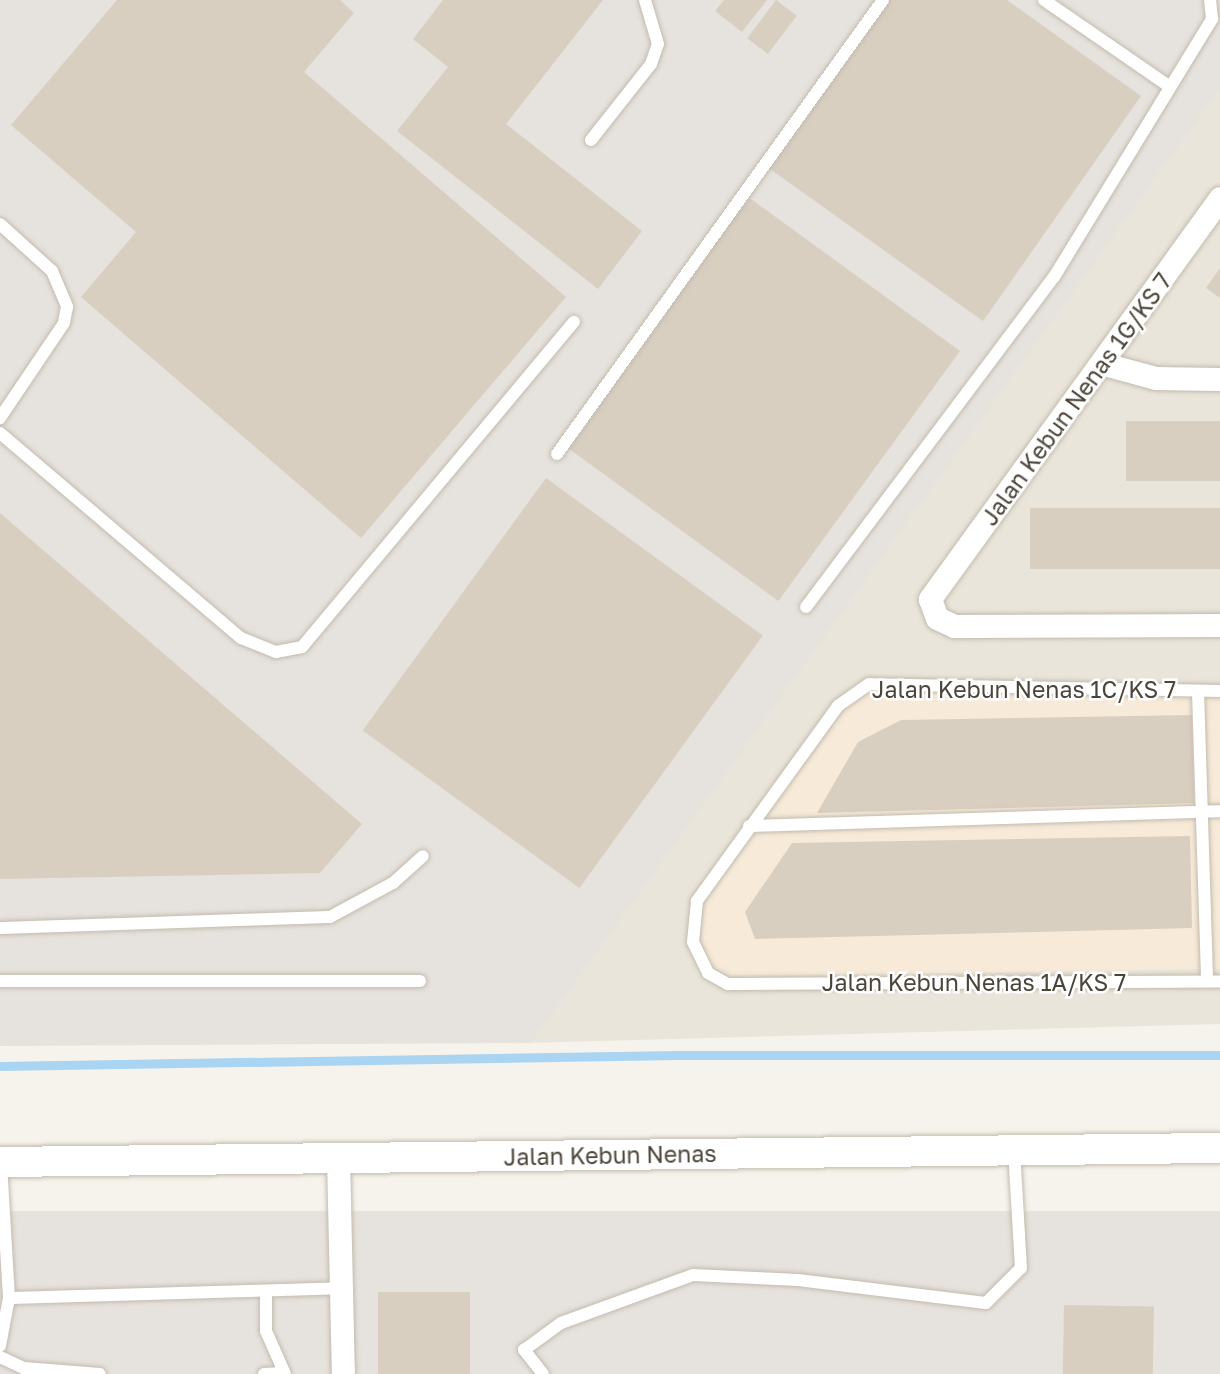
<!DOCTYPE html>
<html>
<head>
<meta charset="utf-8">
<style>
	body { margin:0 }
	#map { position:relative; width:1220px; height:1374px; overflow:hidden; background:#f6f3ec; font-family:"Golos Text",sans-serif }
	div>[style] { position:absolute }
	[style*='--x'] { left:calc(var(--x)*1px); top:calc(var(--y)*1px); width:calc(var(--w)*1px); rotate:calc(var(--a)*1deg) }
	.residential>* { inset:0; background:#eae5da }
	.commercial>* { inset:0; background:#f7ead8 }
	.industrial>* { inset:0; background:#e6e2dd; transform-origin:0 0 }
	.stream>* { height:9px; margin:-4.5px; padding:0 4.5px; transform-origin:4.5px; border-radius:4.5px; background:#a9d4f2 }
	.building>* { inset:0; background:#d8cfc1; transform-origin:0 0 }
	.roads { filter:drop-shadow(0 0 2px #c2bbae) drop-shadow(0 0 2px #c2bbae) }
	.service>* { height:12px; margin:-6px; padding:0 6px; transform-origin:6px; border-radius:6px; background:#fff }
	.minor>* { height:23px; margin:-11.5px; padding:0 11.5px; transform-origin:11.5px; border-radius:11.5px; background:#fff }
	.tertiary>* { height:30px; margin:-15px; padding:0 15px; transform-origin:15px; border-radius:15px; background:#fff }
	span { translate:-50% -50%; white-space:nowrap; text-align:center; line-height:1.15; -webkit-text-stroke:5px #fff; paint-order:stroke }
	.street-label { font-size:23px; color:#4b4439 }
</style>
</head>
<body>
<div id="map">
	<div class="residential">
		<div style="clip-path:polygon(1220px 84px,1220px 1024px,526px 1043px)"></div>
	</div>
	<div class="commercial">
		<div style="clip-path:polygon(867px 692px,1220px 692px,1220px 969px,729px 976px,712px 967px,701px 941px,704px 902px,847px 706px)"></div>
	</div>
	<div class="industrial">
		<div style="clip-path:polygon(0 0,1220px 0,1220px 88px,531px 1043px,0 1046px)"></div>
		<div style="left:1220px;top:1211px;width:163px;height:1220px;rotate:90deg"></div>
	</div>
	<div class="stream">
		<div style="--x:0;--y:1066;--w:679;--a:-0.93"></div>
		<div style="--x:679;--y:1055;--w:541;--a:0"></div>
	</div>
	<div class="building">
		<div style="clip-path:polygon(117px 0,340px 0,354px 13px,304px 72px,566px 297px,361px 538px,81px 297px,136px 232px,11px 125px)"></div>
		<div style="clip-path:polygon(443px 0,603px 0,506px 124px,642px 231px,598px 289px,397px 131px,448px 67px,413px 39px)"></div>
		<div style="clip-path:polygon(724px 0,767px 0,742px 32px,715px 11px)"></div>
		<div style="left:776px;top:0;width:26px;height:48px;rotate:37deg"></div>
		<div style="clip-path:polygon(879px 0,1007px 0,1141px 96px,983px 321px,763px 164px)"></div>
		<div style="left:744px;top:194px;width:267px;height:309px;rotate:36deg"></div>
		<div style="clip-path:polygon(1220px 268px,1220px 298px,1206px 288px)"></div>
		<div style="left:1126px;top:421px;width:94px;height:60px"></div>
		<div style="left:546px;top:478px;width:268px;height:312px;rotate:36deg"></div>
		<div style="left:1220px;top:508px;width:61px;height:190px;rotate:90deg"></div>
		<div style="clip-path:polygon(0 513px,362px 824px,320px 873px,0 879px)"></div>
		<div style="clip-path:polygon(1192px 715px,1194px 803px,817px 813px,858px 742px,901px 720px)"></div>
		<div style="clip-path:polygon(1190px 836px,1192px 928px,755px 939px,745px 912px,792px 843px)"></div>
		<div style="left:378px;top:1292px;width:92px;height:82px"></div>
		<div style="left:1064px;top:1305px;width:90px;height:69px;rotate:1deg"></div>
	</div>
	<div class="roads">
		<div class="service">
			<div style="--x:1044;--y:0;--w:153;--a:34.6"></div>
			<div style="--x:591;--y:140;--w:97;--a:-51.7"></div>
			<div style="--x:651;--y:64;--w:21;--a:-71"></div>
			<div style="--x:658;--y:44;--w:46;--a:-106.5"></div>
			<div style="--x:0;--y:224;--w:70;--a:42.1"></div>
			<div style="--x:52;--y:271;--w:39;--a:67"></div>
			<div style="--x:67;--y:307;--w:16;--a:101"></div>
			<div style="--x:64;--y:323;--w:115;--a:124"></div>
			<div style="--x:0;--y:433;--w:316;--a:40.4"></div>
			<div style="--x:241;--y:638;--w:38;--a:22"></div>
			<div style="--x:276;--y:652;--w:26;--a:-11"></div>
			<div style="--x:302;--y:647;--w:424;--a:-50.1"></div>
			<div style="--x:557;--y:454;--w:559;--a:-54.32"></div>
			<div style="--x:806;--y:607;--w:413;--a:-53.1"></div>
			<div style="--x:1054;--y:277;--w:303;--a:-58.5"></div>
			<div style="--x:1212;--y:19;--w:19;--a:-96"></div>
			<div style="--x:1198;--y:691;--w:290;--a:88.2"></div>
			<div style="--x:1220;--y:691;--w:351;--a:-178.9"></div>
			<div style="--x:869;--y:684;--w:38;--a:145"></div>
			<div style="--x:838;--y:706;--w:241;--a:125.9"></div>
			<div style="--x:697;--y:901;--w:41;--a:95.6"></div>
			<div style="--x:693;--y:942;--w:34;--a:64"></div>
			<div style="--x:708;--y:973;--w:23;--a:29"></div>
			<div style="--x:728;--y:984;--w:492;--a:-0.3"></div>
			<div style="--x:749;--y:826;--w:471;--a:-1.8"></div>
			<div style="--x:0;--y:928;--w:330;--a:-1.9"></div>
			<div style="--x:330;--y:917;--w:72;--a:-28.4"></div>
			<div style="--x:393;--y:883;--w:40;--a:-42"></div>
			<div style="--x:0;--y:981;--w:420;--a:0"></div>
			<div style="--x:266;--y:1294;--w:37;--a:90"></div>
			<div style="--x:266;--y:1331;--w:47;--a:66.2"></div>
			<div style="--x:9;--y:1298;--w:334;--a:-1.7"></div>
			<div style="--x:0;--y:1346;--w:49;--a:-79.4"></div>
			<div style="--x:9;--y:1298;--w:136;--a:-93.4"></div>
			<div style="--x:0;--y:1357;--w:26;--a:25"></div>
			<div style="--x:24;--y:1368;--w:76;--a:4.5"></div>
			<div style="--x:264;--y:1374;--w:20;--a:-3"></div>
			<div style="--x:543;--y:1374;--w:31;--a:-128"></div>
			<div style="--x:524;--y:1350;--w:46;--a:-36.1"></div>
			<div style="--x:561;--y:1323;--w:140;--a:-20"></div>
			<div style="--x:693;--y:1275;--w:105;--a:2.7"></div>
			<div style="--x:798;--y:1280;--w:189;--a:7"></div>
			<div style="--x:986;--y:1303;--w:49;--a:-45"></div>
			<div style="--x:1021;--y:1268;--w:118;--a:-93.4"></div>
		</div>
		<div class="minor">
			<div style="--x:1220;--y:198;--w:495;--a:125.9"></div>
			<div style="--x:930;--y:599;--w:20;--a:70"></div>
			<div style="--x:937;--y:618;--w:19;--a:25"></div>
			<div style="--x:954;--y:626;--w:266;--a:-0.2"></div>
			<div style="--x:1104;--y:364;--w:54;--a:15.1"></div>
			<div style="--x:1156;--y:378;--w:64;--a:0.9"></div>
			<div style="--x:338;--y:1158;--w:216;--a:88.7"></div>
		</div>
		<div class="tertiary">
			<div style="--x:0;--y:1162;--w:1220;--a:-0.66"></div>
		</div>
	</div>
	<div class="street-label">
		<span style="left:1076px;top:399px;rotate:-54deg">Jalan Kebun Nenas 1G/KS 7</span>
		<span style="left:1024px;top:689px">Jalan Kebun Nenas 1C/KS 7</span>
		<span style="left:974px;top:982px">Jalan Kebun Nenas 1A/KS 7</span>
		<span style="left:610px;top:1155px;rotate:-1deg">Jalan Kebun Nenas</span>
	</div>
</div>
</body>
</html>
